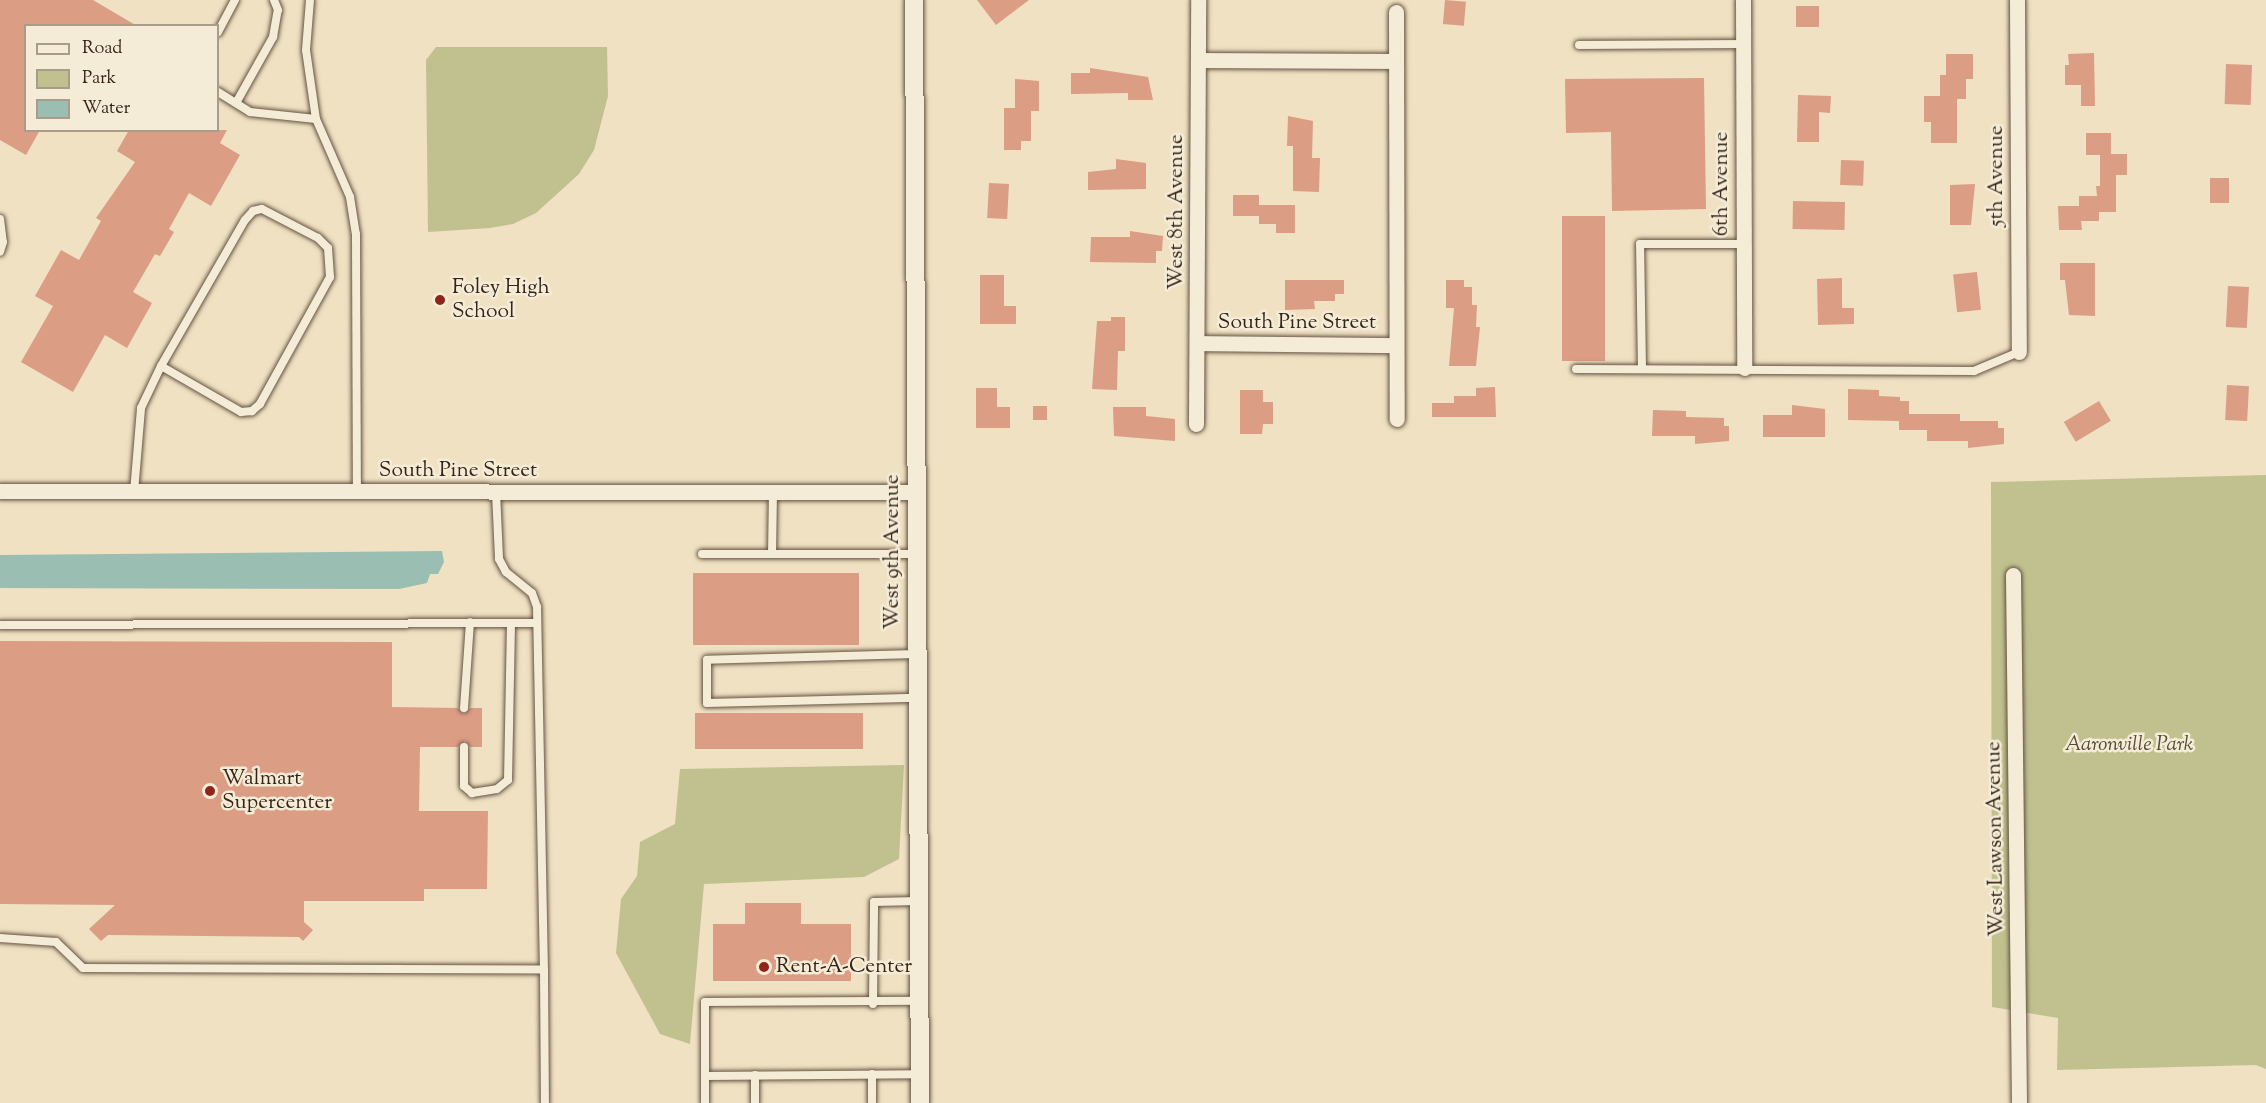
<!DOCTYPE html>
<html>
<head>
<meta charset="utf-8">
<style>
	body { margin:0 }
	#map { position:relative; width:2266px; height:1103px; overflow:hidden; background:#efe1c2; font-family:"Sorts Mill Goudy",serif }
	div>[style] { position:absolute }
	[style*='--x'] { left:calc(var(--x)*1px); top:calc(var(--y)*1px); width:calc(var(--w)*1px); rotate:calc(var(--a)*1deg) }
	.green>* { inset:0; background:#c0c18f }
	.water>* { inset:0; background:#9abeb2 }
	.building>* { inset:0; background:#db9d84; transform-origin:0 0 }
	.roads { filter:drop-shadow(0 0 2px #645342) drop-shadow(0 0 2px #645342) }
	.service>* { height:8px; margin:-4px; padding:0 4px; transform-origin:4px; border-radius:4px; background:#f5ecd7 }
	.minor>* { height:15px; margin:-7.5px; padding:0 7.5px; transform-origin:7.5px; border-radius:7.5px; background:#f5ecd7 }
	.tertiary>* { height:18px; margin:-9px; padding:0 9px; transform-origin:9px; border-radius:9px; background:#f5ecd7 }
	.dots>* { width:16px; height:16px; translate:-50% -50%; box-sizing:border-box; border:3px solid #f5ecd7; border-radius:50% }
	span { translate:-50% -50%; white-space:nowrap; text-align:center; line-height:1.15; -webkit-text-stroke:5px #f5ecd7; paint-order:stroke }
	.street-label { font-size:21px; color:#362418 }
	.poi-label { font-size:21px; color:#362418 }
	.left { translate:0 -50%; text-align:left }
	.park-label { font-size:21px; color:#584b36; font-style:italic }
	.legend { position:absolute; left:24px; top:24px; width:195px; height:108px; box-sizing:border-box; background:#f5ecd7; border:2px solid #a99c8b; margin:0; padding:8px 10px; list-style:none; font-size:18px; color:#362418 }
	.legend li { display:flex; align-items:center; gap:12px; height:30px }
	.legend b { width:30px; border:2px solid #a99c8b }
</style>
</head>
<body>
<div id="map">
	<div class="green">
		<div style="clip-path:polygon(436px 47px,607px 47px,608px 96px,594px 150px,579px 174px,536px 213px,513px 224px,490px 228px,428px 232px,426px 60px)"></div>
		<div style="clip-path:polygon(2266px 475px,2266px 1069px,2256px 1065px,2057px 1070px,2058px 1018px,1992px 1007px,1991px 482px)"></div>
		<div style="clip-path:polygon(904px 765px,899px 859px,864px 877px,704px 884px,690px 1044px,660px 1034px,616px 953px,621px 899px,637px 876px,640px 842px,675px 824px,680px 769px)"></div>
	</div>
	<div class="water">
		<div style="clip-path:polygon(442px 551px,444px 562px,438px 574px,430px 574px,427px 583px,399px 589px,0 588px,0 555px)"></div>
	</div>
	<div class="building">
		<div style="clip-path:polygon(0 0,93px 0,137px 26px,26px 26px,26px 130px,40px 130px,26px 155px,0 140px)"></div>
		<div style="clip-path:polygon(977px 0,1029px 0,996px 25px)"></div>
		<div style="left:1445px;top:0;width:21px;height:24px;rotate:5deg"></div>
		<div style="left:1796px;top:6px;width:23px;height:21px"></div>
		<div style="clip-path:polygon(2094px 53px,2095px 106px,2081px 106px,2081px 85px,2065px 85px,2065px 65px,2069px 65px,2068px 54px)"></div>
		<div style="clip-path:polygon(1946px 54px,1973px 54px,1973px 79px,1966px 79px,1966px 99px,1957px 99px,1957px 143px,1931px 143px,1931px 122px,1924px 122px,1924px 96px,1940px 96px,1940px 75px,1946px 75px)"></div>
		<div style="left:2226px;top:64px;width:26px;height:40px;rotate:2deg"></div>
		<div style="clip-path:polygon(1090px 68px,1148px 77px,1153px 100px,1128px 100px,1128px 93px,1071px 94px,1071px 73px,1090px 73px)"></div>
		<div style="clip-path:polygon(1704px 78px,1706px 209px,1612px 211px,1611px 132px,1566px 133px,1565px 79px)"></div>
		<div style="clip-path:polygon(1015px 79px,1039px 81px,1039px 111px,1031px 111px,1031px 141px,1021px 141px,1021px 150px,1004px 150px,1004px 108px,1015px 108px)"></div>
		<div style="clip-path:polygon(1798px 95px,1831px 96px,1830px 113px,1819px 112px,1819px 142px,1797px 142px)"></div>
		<div style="clip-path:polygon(1288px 116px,1313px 121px,1312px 158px,1320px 158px,1319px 192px,1293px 191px,1293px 146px,1287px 146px)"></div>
		<div style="clip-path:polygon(129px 130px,227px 130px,220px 143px,240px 155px,211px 206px,189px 193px,169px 229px,174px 232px,160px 256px,155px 254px,133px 292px,152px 303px,127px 348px,105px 335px,73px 392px,21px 362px,53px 306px,35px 296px,61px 250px,79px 260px,101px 221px,96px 218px,135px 162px,117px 151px)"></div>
		<div style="clip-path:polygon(2086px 133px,2111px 133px,2111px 154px,2127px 154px,2127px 175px,2116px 175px,2116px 212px,2099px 212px,2099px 221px,2081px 221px,2082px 230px,2059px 230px,2058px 206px,2079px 206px,2079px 196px,2097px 196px,2096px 186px,2100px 186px,2100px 155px,2086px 155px)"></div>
		<div style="clip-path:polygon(1116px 159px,1146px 163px,1146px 189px,1088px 190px,1088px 172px,1116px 169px)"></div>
		<div style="left:1841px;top:160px;width:23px;height:25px;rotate:2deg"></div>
		<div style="left:2210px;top:178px;width:19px;height:25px"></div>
		<div style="left:989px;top:183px;width:20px;height:35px;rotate:3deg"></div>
		<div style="clip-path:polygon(1975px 184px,1971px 225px,1950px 225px,1950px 185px)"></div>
		<div style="clip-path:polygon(1233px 195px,1259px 195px,1259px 205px,1295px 205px,1295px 233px,1276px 233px,1276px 224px,1259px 224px,1259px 216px,1233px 216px)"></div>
		<div style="left:1793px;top:201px;width:52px;height:28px;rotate:1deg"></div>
		<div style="left:1562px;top:216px;width:43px;height:145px"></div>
		<div style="clip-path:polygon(1130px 231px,1163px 236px,1162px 251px,1156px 251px,1156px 263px,1090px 262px,1091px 237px,1130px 237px)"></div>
		<div style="clip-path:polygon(2060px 263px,2095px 263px,2095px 316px,2069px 315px,2065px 280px,2060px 280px)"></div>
		<div style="left:1977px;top:272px;width:38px;height:24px;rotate:84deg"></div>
		<div style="clip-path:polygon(980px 275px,1004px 275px,1004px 306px,1016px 306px,1016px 324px,980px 324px)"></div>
		<div style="clip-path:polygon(1842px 278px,1842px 308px,1854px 308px,1854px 324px,1818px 325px,1817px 279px)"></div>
		<div style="clip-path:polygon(1285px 280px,1344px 280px,1344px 294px,1335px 294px,1335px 301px,1314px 301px,1315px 309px,1285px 310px)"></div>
		<div style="clip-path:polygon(1446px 280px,1464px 280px,1464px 287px,1472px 287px,1472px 305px,1477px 305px,1476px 327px,1480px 327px,1476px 366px,1449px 366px,1454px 308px,1446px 308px)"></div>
		<div style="left:2228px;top:286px;width:21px;height:41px;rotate:3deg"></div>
		<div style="clip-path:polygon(1111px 317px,1125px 317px,1125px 351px,1118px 351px,1117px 390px,1092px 389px,1097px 321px,1111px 321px)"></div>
		<div style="left:2227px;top:385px;width:22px;height:35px;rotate:3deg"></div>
		<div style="clip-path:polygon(1495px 387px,1496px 417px,1432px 417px,1432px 403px,1454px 403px,1454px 396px,1476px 396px,1476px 388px)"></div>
		<div style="clip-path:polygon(976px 388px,997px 388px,997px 407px,1010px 407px,1010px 428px,976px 428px)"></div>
		<div style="clip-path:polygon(1848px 389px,1879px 390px,1879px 396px,1900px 397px,1900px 401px,1909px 401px,1909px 414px,1960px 414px,1960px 421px,1998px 421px,1998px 428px,2004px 428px,2004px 444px,1968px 448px,1968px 441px,1927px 441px,1927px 430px,1899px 430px,1899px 421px,1848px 420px)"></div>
		<div style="clip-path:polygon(1240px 390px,1263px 390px,1263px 402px,1273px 402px,1273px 424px,1263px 424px,1262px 434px,1240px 434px)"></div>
		<div style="left:2099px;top:401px;width:23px;height:41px;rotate:59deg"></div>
		<div style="clip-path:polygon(1792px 405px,1825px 409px,1825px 437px,1763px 437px,1763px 415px,1792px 415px)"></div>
		<div style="left:1033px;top:406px;width:14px;height:14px"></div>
		<div style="clip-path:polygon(1113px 407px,1146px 407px,1146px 416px,1175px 419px,1175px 441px,1114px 436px)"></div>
		<div style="clip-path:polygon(1653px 410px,1686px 411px,1686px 417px,1724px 418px,1724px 426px,1729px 426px,1729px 441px,1695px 444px,1695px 436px,1652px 436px)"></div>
		<div style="left:859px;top:573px;width:72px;height:166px;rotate:90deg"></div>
		<div style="clip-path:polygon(0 641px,392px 642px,392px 707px,458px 708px,464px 714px,470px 708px,482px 708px,482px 747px,470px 747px,465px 741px,458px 747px,420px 747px,419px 811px,488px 811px,487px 889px,424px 889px,424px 901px,304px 901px,304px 922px,313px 930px,303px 941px,299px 937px,108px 935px,101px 941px,89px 929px,115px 905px,0 904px)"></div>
		<div style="left:863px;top:713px;width:36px;height:168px;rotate:90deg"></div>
		<div style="clip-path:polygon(745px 903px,801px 903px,801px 924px,851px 924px,851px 981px,713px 981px,713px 924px,745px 924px)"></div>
	</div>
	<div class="roads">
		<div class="service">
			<div style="--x:310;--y:0;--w:50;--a:94.6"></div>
			<div style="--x:306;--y:50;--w:70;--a:81.8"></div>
			<div style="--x:316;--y:119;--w:85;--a:66.4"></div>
			<div style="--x:350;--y:197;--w:37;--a:81"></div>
			<div style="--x:356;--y:234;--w:258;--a:89.8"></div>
			<div style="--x:218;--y:32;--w:36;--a:-62"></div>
			<div style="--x:1579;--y:45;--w:164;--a:-0.3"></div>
			<div style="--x:218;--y:92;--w:38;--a:32"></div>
			<div style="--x:250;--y:112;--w:66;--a:6.1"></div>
			<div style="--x:236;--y:103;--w:76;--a:-60.7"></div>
			<div style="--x:273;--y:37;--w:27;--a:-80"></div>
			<div style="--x:278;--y:10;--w:11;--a:-112"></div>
			<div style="--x:0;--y:219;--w:23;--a:83"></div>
			<div style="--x:3;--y:242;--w:10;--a:107"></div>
			<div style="--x:1576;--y:369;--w:398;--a:0.3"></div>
			<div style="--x:1974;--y:371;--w:49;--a:-22.9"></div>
			<div style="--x:1642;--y:369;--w:125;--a:-90.9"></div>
			<div style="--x:1640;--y:244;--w:103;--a:0"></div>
			<div style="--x:134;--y:492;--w:84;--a:-85.2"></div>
			<div style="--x:141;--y:408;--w:47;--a:-64.5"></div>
			<div style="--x:161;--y:366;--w:168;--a:-60.1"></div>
			<div style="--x:245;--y:220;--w:12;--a:-48"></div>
			<div style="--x:253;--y:211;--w:9;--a:-13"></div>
			<div style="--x:262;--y:209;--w:63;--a:27.4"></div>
			<div style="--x:318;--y:238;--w:14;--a:45"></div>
			<div style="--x:328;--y:248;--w:29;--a:86"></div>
			<div style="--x:330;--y:277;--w:145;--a:118.9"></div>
			<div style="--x:260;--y:404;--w:11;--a:139"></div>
			<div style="--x:252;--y:411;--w:11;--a:175"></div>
			<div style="--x:241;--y:412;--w:92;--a:-150.1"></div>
			<div style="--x:496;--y:492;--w:67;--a:87.4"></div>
			<div style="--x:499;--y:559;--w:15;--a:62"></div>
			<div style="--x:506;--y:572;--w:33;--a:39"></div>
			<div style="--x:532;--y:593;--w:15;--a:70"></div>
			<div style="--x:537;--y:607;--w:363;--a:88.9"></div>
			<div style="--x:773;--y:492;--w:62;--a:90.9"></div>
			<div style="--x:772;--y:554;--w:144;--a:0"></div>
			<div style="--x:702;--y:554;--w:70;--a:0"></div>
			<div style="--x:0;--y:625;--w:537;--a:-0.21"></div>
			<div style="--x:916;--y:654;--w:209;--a:178.4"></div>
			<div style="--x:707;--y:660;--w:43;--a:90"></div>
			<div style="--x:707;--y:703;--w:210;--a:-1.4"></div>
			<div style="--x:464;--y:708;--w:86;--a:-86"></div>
			<div style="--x:464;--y:747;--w:39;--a:90"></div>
			<div style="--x:464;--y:786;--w:11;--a:41"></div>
			<div style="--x:472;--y:793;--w:25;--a:-9"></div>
			<div style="--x:497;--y:789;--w:14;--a:-39"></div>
			<div style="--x:508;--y:780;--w:157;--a:-88.9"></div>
			<div style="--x:0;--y:938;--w:56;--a:4.1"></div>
			<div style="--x:56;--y:942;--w:37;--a:44"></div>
			<div style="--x:83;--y:968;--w:461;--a:0.2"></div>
			<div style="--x:544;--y:970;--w:133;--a:89.6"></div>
			<div style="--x:873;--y:1004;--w:102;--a:-89.4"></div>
			<div style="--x:874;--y:902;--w:44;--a:-1.3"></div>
			<div style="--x:755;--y:1075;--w:28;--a:90"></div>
			<div style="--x:705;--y:1076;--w:214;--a:-0.5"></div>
			<div style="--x:705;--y:1103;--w:101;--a:-90"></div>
			<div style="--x:705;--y:1002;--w:214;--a:-0.3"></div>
			<div style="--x:872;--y:1103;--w:29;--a:-90"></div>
		</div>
		<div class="minor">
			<div style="--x:1743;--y:0;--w:368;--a:89.8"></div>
			<div style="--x:2017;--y:0;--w:352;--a:89.7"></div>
			<div style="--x:1396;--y:12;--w:407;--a:89.9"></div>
			<div style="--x:1198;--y:60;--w:197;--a:0.3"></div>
			<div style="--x:1197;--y:343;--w:199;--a:0.6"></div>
			<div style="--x:1196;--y:424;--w:424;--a:-89.7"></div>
			<div style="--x:0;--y:491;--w:915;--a:0.06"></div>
			<div style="--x:2013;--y:575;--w:528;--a:89.35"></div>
		</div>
		<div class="tertiary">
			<div style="--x:914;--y:0;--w:1103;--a:89.69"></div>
		</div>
	</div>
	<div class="dots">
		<div style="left:440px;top:300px;background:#8f2418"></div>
		<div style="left:210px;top:791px;background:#8f2418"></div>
		<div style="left:764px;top:967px;background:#8f2418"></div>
	</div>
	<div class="street-label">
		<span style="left:1997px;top:176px;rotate:-90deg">5th Avenue</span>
		<span style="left:1722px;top:184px;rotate:-90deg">6th Avenue</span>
		<span style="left:1177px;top:212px;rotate:-90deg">West 8th Avenue</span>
		<span style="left:1297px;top:323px">South Pine Street</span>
		<span style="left:458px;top:471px">South Pine Street</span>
		<span style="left:893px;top:552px;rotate:-90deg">West 9th Avenue</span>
		<span style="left:1996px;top:839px;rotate:-91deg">West Lawson Avenue</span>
	</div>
	<div class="poi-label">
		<span class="left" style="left:452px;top:300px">Foley High<br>School</span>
		<span class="left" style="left:222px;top:791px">Walmart<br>Supercenter</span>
		<span class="left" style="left:776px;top:967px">Rent-A-Center</span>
	</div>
	<div class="park-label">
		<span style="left:2129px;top:745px">Aaronville Park</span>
	</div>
	<ul class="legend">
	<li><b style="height:8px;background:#f5ecd7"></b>Road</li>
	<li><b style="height:16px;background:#c0c18f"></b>Park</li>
	<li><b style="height:16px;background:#9abeb2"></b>Water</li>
	</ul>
</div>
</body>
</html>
